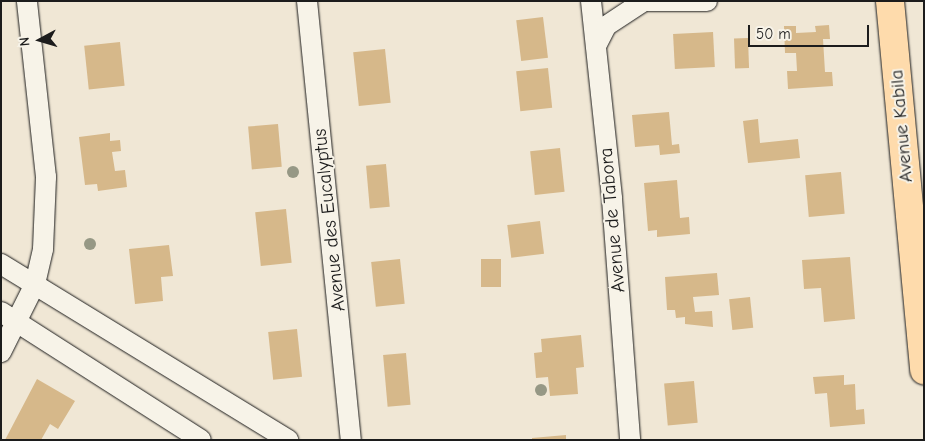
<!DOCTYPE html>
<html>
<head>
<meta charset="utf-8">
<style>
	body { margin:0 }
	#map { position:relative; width:925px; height:441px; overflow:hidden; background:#f0e7d5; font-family:"Comic Neue",sans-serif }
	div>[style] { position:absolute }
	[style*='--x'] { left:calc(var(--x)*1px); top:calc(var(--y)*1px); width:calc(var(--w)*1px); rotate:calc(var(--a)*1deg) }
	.building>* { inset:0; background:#d6b88a; transform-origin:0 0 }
	.roads { filter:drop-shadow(0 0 1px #1c1c1c) drop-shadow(0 0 1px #1c1c1c) }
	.minor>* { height:20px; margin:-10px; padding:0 10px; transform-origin:10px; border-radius:10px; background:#f7f3e8 }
	.highway>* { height:28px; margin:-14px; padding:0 14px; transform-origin:14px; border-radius:14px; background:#fedbac }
	.trees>* { width:12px; height:12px; margin:-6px; border-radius:50%; background:#969885 }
	span { translate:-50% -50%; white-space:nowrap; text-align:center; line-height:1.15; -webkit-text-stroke:4px #f7f3e8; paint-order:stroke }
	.street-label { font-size:19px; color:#1c1c1c }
	.frame { position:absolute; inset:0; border:2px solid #1c1c1c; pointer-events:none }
	.north { position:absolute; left:15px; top:15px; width:50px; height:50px; -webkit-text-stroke:4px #f7f3e8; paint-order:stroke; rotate:264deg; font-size:14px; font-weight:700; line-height:20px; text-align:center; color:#1c1c1c }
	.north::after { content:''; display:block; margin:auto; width:18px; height:22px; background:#1c1c1c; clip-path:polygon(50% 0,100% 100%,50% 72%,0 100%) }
	.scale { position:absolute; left:748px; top:25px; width:121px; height:22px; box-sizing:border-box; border:2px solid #1c1c1c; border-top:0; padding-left:6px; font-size:15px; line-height:18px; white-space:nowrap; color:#1c1c1c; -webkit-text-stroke:4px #f7f3e8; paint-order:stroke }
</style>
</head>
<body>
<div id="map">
	<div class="building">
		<div style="left:543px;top:17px;width:41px;height:27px;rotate:83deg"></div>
		<div style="clip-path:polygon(829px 25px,830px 39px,823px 39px,825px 72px,832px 72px,833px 86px,788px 89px,787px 71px,797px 71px,796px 53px,785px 53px,784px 26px,796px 26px,796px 33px,816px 32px,815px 26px)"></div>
		<div style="left:713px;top:32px;width:35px;height:40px;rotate:87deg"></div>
		<div style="left:748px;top:38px;width:30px;height:14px;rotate:88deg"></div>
		<div style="left:120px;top:42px;width:44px;height:36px;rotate:84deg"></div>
		<div style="left:385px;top:49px;width:54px;height:32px;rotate:84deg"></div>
		<div style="left:548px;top:68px;width:40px;height:32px;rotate:84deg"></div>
		<div style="clip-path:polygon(669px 112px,672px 145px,679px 144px,680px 153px,660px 155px,659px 145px,635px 147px,632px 115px)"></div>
		<div style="clip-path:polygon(758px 119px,760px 143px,798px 139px,800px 158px,748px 163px,743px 121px)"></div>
		<div style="left:278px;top:124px;width:43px;height:30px;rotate:85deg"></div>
		<div style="clip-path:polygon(110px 133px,110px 141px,120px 140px,121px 151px,112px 152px,115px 171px,125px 170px,127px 187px,98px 191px,97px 184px,85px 185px,79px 137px)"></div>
		<div style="left:560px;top:148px;width:44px;height:30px;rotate:84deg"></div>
		<div style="left:386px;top:164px;width:43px;height:20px;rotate:85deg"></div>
		<div style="left:841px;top:172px;width:42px;height:36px;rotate:85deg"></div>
		<div style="clip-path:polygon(677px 180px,680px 218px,689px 217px,690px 234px,657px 237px,657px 230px,648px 231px,644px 183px)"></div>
		<div style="left:286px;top:209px;width:54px;height:31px;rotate:84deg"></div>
		<div style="left:540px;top:221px;width:33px;height:33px;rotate:83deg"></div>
		<div style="clip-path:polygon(169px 245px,173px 276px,161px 277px,163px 301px,135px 304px,129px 249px)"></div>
		<div style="clip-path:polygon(850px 257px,855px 319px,824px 322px,821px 288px,804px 289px,802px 260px)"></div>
		<div style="left:400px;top:259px;width:45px;height:29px;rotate:84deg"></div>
		<div style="left:481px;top:259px;width:20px;height:28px"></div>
		<div style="clip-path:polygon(717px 273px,719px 295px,693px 297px,695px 312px,712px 311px,713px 327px,685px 324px,685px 317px,676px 318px,675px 310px,667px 310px,665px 277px)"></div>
		<div style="left:750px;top:297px;width:31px;height:21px;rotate:84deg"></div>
		<div style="left:297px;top:329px;width:48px;height:29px;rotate:84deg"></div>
		<div style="clip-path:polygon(581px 335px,584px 367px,576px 368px,578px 394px,550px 396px,548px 377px,536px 378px,534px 353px,542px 352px,541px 339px)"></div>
		<div style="left:406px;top:353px;width:52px;height:23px;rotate:85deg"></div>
		<div style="clip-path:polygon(844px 375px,844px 385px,855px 384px,856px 410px,864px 409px,865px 424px,830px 427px,827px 393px,815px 394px,813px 377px)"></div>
		<div style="clip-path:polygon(37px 379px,75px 401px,58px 429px,50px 424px,41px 440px,5px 440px)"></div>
		<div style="left:694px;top:381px;width:42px;height:30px;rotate:85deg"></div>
		<div style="clip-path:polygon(566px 435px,566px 440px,532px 440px,532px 438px)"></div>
	</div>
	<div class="roads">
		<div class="minor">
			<div style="--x:307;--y:1;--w:441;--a:84.3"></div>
			<div style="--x:591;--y:1;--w:199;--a:83.9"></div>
			<div style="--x:612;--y:199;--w:242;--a:85.7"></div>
			<div style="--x:634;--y:1;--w:73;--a:0"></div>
			<div style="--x:596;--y:46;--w:22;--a:-63"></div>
			<div style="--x:606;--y:26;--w:42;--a:-33.3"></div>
			<div style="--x:1;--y:264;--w:337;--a:31.5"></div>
			<div style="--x:1;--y:312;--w:237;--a:32.6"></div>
			<div style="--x:1;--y:352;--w:76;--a:-63.4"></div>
			<div style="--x:35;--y:284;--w:36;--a:-77"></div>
			<div style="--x:43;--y:249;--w:72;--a:-87.6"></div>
			<div style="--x:46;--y:177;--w:177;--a:-96.2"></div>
		</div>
		<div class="highway">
			<div style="--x:890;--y:1;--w:371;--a:84.7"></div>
		</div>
	</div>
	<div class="trees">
		<div style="left:293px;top:172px"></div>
		<div style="left:90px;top:244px"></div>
		<div style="left:541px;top:390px"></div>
	</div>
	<div class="street-label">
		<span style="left:902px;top:126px;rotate:-95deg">Avenue Kabila</span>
		<span style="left:330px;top:220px;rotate:-96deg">Avenue des Eucalyptus</span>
		<span style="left:613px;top:220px;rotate:-95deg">Avenue de Tabora</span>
	</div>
	<div class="frame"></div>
	<div class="north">N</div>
	<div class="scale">50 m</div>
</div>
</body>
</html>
